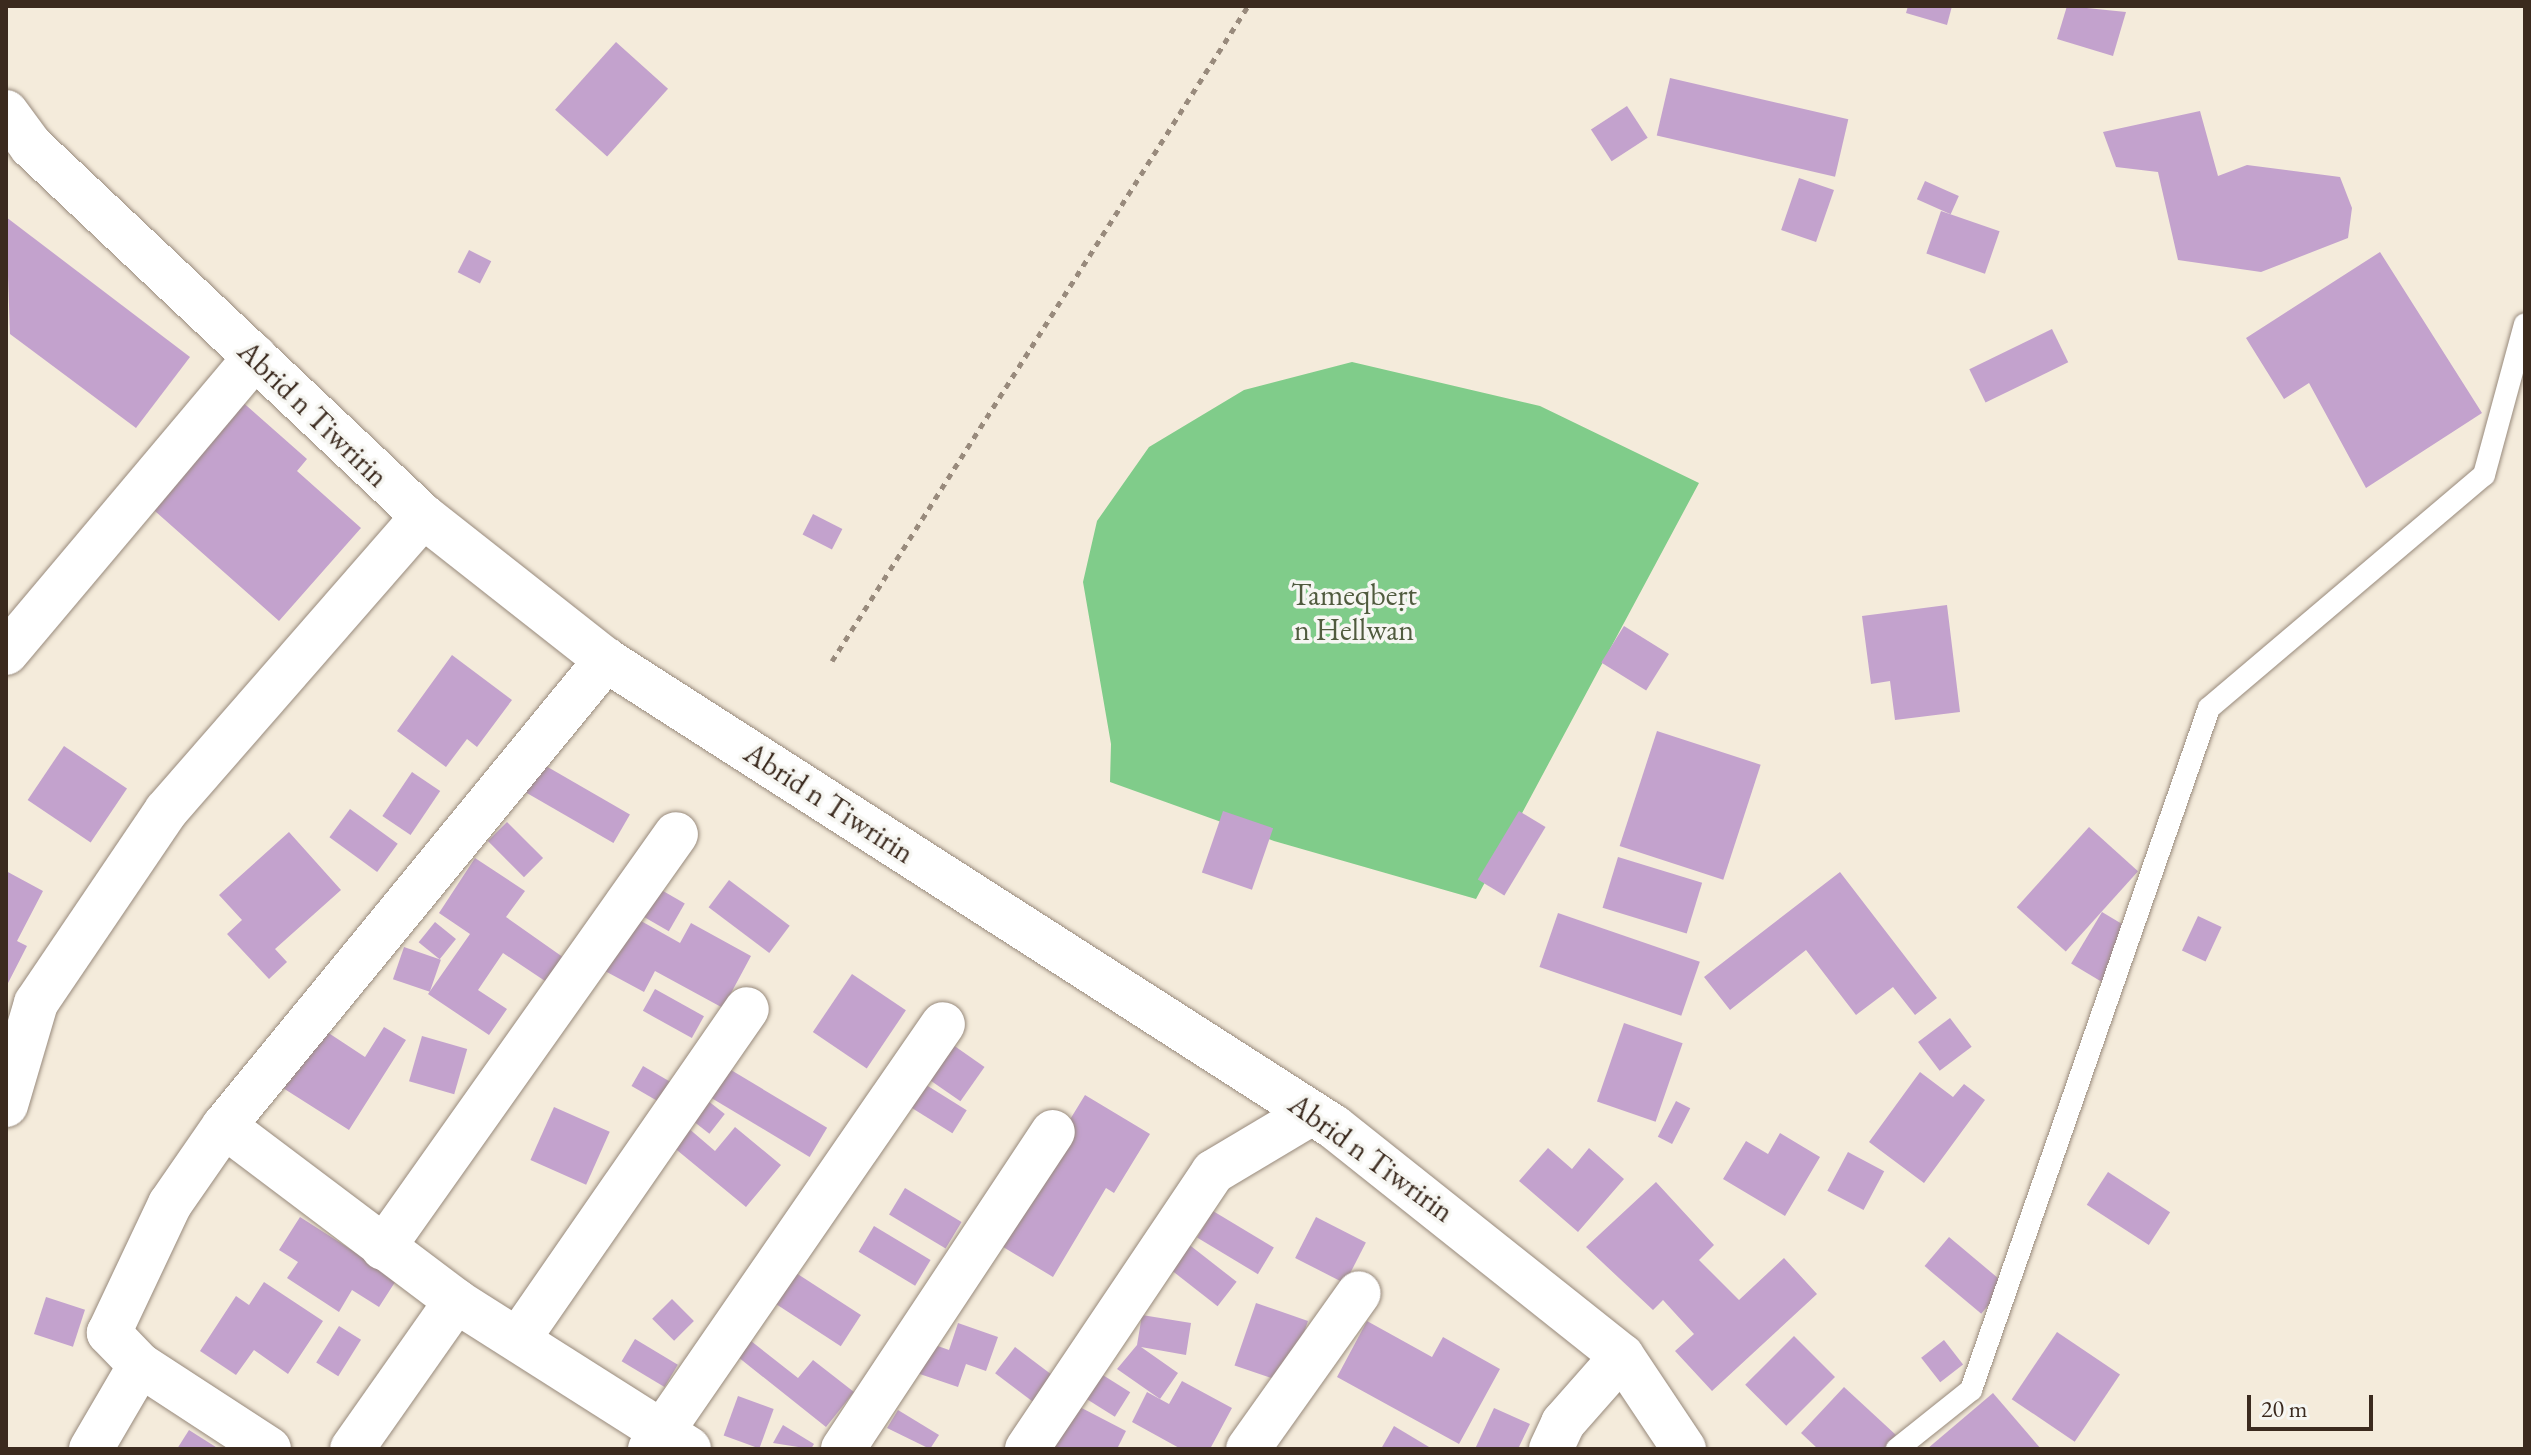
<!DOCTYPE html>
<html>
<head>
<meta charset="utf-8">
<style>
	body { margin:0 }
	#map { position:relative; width:2531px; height:1455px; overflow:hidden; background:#f4ebdb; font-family:"EB Garamond",serif }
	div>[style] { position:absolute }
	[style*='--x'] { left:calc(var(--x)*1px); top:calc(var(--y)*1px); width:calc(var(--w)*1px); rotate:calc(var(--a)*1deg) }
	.green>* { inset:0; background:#80cc8a }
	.building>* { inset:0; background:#c3a2cd; transform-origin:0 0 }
	.path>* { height:5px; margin-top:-2.5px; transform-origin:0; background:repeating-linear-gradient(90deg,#988a7c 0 6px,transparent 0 12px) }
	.roads { filter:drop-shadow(0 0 2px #988a7c) drop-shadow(0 0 2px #988a7c) }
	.lane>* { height:22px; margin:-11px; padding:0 11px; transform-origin:11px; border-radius:11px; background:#fff }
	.street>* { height:44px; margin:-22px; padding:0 22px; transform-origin:22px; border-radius:22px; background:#fff }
	.secondary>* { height:44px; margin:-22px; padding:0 22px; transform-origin:22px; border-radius:22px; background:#fff }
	span { translate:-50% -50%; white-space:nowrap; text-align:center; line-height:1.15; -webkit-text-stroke:7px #f6f6f2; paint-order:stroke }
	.street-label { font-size:30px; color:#3b2a1e }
	.park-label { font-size:30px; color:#505b3e }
	.frame { position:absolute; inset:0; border:8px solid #3b2a1e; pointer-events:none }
	.scale { position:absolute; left:2247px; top:1395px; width:126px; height:36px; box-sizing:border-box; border:4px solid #3b2a1e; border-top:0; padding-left:10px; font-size:24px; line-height:28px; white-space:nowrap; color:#3b2a1e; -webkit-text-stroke:6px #f6f6f2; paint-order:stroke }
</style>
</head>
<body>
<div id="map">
	<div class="green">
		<div style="clip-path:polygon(1352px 362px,1540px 406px,1699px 483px,1476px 899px,1274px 841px,1110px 782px,1111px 744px,1083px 582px,1097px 521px,1149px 447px,1244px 390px)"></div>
	</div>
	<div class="building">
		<div style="clip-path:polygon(1908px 6px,1952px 6px,1947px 25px,1906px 13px)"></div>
		<div style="clip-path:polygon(2067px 6px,2126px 12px,2113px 56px,2057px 39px)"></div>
		<div style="left:616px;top:42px;width:70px;height:91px;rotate:42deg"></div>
		<div style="left:1670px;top:78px;width:183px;height:59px;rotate:13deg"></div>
		<div style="left:1627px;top:106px;width:38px;height:43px;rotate:57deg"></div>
		<div style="clip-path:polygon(2200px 111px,2218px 176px,2247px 165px,2340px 177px,2352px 208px,2348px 238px,2261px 272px,2178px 260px,2158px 172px,2116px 167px,2103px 132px)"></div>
		<div style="left:1799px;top:178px;width:37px;height:55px;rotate:19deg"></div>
		<div style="left:1925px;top:181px;width:37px;height:20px;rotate:24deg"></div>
		<div style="left:1941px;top:211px;width:62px;height:45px;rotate:19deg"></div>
		<div style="clip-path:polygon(6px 217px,190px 357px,136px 428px,10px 334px)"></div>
		<div style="left:469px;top:250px;width:25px;height:25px;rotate:27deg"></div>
		<div style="clip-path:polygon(2380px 252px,2482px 413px,2366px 488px,2309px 383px,2284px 399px,2246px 338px)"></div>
		<div style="left:2052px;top:329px;width:37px;height:92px;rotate:64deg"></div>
		<div style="clip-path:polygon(239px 399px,307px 459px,297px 471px,361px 528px,279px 621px,147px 504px)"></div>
		<div style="left:813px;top:514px;width:33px;height:23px;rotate:27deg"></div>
		<div style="clip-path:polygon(1947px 605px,1960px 712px,1895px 720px,1890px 681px,1871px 684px,1862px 616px)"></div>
		<div style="left:1624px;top:626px;width:53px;height:43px;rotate:32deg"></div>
		<div style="clip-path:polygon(452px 655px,512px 700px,477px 747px,467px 739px,446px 767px,397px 731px)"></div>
		<div style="left:1657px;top:731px;width:109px;height:121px;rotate:18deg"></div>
		<div style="left:64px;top:746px;width:76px;height:65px;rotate:34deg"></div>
		<div style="left:539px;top:762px;width:105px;height:33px;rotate:30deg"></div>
		<div style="left:412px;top:772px;width:34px;height:53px;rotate:34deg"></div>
		<div style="left:350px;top:809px;width:59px;height:35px;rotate:36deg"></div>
		<div style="left:1223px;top:811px;width:53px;height:65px;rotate:19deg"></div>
		<div style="left:1519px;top:811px;width:31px;height:80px;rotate:31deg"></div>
		<div style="left:507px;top:822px;width:51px;height:27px;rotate:45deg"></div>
		<div style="left:2089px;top:827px;width:66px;height:108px;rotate:42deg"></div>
		<div style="clip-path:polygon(289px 832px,341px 890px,275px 949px,287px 962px,269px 979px,227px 934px,242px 920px,219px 895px)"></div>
		<div style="left:1618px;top:857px;width:88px;height:53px;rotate:17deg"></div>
		<div style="clip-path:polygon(475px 858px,525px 891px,506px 917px,567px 960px,551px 985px,503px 953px,478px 990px,507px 1009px,489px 1035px,428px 994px,470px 934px,439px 913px)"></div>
		<div style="clip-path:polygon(6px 871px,43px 891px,17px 941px,27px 946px,6px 987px)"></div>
		<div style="clip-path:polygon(1840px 872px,1937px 998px,1915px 1015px,1893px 987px,1856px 1015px,1806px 950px,1730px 1010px,1704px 977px)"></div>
		<div style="left:729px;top:880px;width:76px;height:34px;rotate:37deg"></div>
		<div style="left:651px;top:884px;width:39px;height:32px;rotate:30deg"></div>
		<div style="left:2102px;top:912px;width:37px;height:60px;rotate:31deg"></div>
		<div style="left:1558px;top:913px;width:150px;height:57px;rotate:19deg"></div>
		<div style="left:2198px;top:916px;width:26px;height:38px;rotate:25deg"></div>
		<div style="clip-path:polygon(634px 917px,680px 943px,691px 923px,751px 956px,723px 1008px,655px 971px,644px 992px,605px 971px)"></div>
		<div style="left:435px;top:922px;width:27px;height:26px;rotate:39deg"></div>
		<div style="left:404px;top:947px;width:39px;height:34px;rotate:19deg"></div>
		<div style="left:852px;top:974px;width:65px;height:70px;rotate:34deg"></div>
		<div style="left:655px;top:989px;width:56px;height:25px;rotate:29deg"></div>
		<div style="left:1950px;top:1018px;width:36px;height:40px;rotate:53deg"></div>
		<div style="left:1624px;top:1023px;width:62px;height:83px;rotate:19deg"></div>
		<div style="clip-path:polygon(384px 1027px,406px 1040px,349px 1130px,283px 1088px,321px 1028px,365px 1057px)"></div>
		<div style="left:422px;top:1036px;width:47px;height:47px;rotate:16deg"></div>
		<div style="left:946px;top:1040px;width:47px;height:42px;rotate:35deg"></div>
		<div style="left:643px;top:1066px;width:34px;height:23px;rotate:30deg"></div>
		<div style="left:726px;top:1067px;width:118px;height:34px;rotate:31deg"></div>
		<div style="clip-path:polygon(1920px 1072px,1953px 1097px,1964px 1084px,1985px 1100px,1924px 1183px,1869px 1142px)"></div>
		<div style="left:915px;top:1078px;width:61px;height:27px;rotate:32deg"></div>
		<div style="left:698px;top:1093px;width:34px;height:25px;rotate:38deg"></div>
		<div style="clip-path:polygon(1085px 1095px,1150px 1134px,1114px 1193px,1106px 1188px,1053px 1277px,995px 1242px)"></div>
		<div style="left:1676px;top:1101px;width:16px;height:40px;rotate:27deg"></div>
		<div style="left:554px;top:1107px;width:61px;height:58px;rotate:24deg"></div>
		<div style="clip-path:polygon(687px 1127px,715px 1151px,735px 1127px,781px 1165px,746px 1207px,672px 1146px)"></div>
		<div style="clip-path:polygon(1780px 1133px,1820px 1157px,1785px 1216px,1723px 1179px,1746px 1141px,1768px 1154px)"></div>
		<div style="clip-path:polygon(1548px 1148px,1572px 1169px,1589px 1148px,1624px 1179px,1578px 1232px,1519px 1181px)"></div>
		<div style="left:1848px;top:1152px;width:41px;height:44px;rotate:28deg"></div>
		<div style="left:2108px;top:1172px;width:74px;height:39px;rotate:33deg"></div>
		<div style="clip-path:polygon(1656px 1182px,1714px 1245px,1699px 1260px,1739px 1300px,1784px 1258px,1817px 1294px,1712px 1391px,1675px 1351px,1694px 1334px,1663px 1300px,1653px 1310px,1586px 1247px)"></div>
		<div style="left:905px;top:1188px;width:66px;height:31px;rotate:31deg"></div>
		<div style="left:1213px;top:1211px;width:71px;height:31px;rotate:31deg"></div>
		<div style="clip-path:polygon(300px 1217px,397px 1279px,379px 1307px,352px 1290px,339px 1312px,287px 1278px,298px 1262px,279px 1250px)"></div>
		<div style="left:1316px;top:1217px;width:56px;height:46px;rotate:27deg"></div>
		<div style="left:874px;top:1226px;width:66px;height:30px;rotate:31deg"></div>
		<div style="left:1949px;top:1237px;width:74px;height:38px;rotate:40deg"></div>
		<div style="left:1187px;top:1243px;width:63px;height:31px;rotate:38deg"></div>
		<div style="left:793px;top:1271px;width:81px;height:37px;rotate:33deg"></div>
		<div style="clip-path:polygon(264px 1282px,323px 1321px,288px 1374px,254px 1350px,236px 1375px,200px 1351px,236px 1296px,249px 1305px)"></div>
		<div style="left:46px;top:1297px;width:41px;height:39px;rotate:18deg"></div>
		<div style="left:672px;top:1299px;width:31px;height:28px;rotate:45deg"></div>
		<div style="left:1256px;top:1303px;width:55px;height:66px;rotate:19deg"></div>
		<div style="clip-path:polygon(1142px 1315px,1191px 1323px,1186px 1355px,1141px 1347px,1178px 1373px,1160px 1399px,1117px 1369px,1137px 1345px)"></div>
		<div style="clip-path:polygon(1367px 1321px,1432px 1357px,1443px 1337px,1500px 1369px,1459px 1444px,1337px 1377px)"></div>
		<div style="clip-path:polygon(958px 1323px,998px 1337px,986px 1371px,966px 1364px,958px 1387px,911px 1371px,921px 1340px,949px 1350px)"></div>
		<div style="left:339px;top:1326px;width:26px;height:43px;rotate:32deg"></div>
		<div style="left:2057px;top:1332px;width:76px;height:81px;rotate:34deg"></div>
		<div style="left:1794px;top:1336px;width:58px;height:69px;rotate:45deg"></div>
		<div style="left:635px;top:1339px;width:50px;height:26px;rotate:31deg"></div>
		<div style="left:1944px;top:1340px;width:31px;height:29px;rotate:52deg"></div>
		<div style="clip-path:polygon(751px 1341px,798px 1378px,813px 1360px,854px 1392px,826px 1427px,738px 1357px)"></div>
		<div style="left:1015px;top:1347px;width:51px;height:33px;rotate:37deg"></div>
		<div style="left:1098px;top:1372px;width:38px;height:29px;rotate:32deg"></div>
		<div style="clip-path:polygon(1182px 1381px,1232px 1408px,1210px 1449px,1181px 1449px,1132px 1422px,1147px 1392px,1169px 1404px)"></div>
		<div style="clip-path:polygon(1844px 1387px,1896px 1435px,1883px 1449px,1818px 1449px,1801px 1433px)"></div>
		<div style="clip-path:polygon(1993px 1393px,2041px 1449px,1927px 1449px)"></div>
		<div style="left:738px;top:1396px;width:38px;height:42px;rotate:20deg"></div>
		<div style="clip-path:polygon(1074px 1404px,1126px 1431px,1117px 1449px,1050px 1449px)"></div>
		<div style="clip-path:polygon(1494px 1408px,1530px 1424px,1518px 1449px,1475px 1449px)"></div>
		<div style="clip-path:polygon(898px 1410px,939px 1435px,930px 1449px,887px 1428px)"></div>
		<div style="clip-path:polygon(783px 1425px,814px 1444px,811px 1449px,773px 1443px)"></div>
		<div style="clip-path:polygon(1394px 1426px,1429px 1447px,1428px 1449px,1381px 1449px)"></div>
		<div style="clip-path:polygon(189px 1430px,219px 1449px,177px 1449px)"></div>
	</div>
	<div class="path">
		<div style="--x:832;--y:661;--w:776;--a:-57.58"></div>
	</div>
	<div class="roads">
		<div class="lane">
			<div style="--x:1897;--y:1449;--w:95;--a:-38.6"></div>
			<div style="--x:1971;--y:1390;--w:722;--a:-70.76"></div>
			<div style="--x:2209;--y:708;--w:360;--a:-40.3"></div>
			<div style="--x:2484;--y:475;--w:156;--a:-74.8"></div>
		</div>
		<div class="street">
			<div style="--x:6;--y:653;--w:387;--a:-49.9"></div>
			<div style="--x:6;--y:1105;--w:106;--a:-73.6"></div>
			<div style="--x:36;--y:1003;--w:232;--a:-55.9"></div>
			<div style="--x:166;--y:811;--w:391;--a:-48.9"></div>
			<div style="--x:224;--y:1126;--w:291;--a:37"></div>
			<div style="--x:456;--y:1301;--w:276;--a:32.4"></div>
			<div style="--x:383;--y:1248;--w:507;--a:-54.71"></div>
			<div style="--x:519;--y:1338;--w:400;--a:-55.3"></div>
			<div style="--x:91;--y:1449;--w:97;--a:-59.7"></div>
			<div style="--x:269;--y:1449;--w:154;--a:-146.9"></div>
			<div style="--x:140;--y:1365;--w:45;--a:-134.1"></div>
			<div style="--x:109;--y:1333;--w:143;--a:-64.7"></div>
			<div style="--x:170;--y:1204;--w:95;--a:-55.3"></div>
			<div style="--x:224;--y:1126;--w:603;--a:-50.66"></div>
			<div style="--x:352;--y:1449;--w:181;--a:-54.9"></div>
			<div style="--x:650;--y:1449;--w:516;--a:-55.42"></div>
			<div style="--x:843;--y:1449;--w:380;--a:-56.5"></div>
			<div style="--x:1027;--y:1449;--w:334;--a:-56.1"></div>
			<div style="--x:1213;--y:1172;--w:115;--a:-30.8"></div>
			<div style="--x:1248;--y:1449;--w:191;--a:-54.6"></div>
			<div style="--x:1551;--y:1449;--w:29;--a:-65"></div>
			<div style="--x:1563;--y:1423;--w:89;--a:-48.6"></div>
		</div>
		<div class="secondary">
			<div style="--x:6;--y:112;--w:42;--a:53.7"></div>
			<div style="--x:31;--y:146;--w:539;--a:43.35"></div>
			<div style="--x:423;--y:516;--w:233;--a:38.2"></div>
			<div style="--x:606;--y:660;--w:865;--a:32.68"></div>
			<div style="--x:1334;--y:1127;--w:368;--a:38.5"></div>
			<div style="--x:1622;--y:1356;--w:112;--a:56.3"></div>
		</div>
	</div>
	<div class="street-label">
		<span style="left:313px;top:414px;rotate:44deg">Abrid n Tiwririn</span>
		<span style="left:829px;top:803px;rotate:33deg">Abrid n Tiwririn</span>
		<span style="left:1371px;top:1158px;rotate:36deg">Abrid n Tiwririn</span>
	</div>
	<div class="park-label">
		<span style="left:1354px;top:612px">Tameqbeṛt<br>n Hellwan</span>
	</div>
	<div class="frame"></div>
	<div class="scale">20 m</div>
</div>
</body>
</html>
